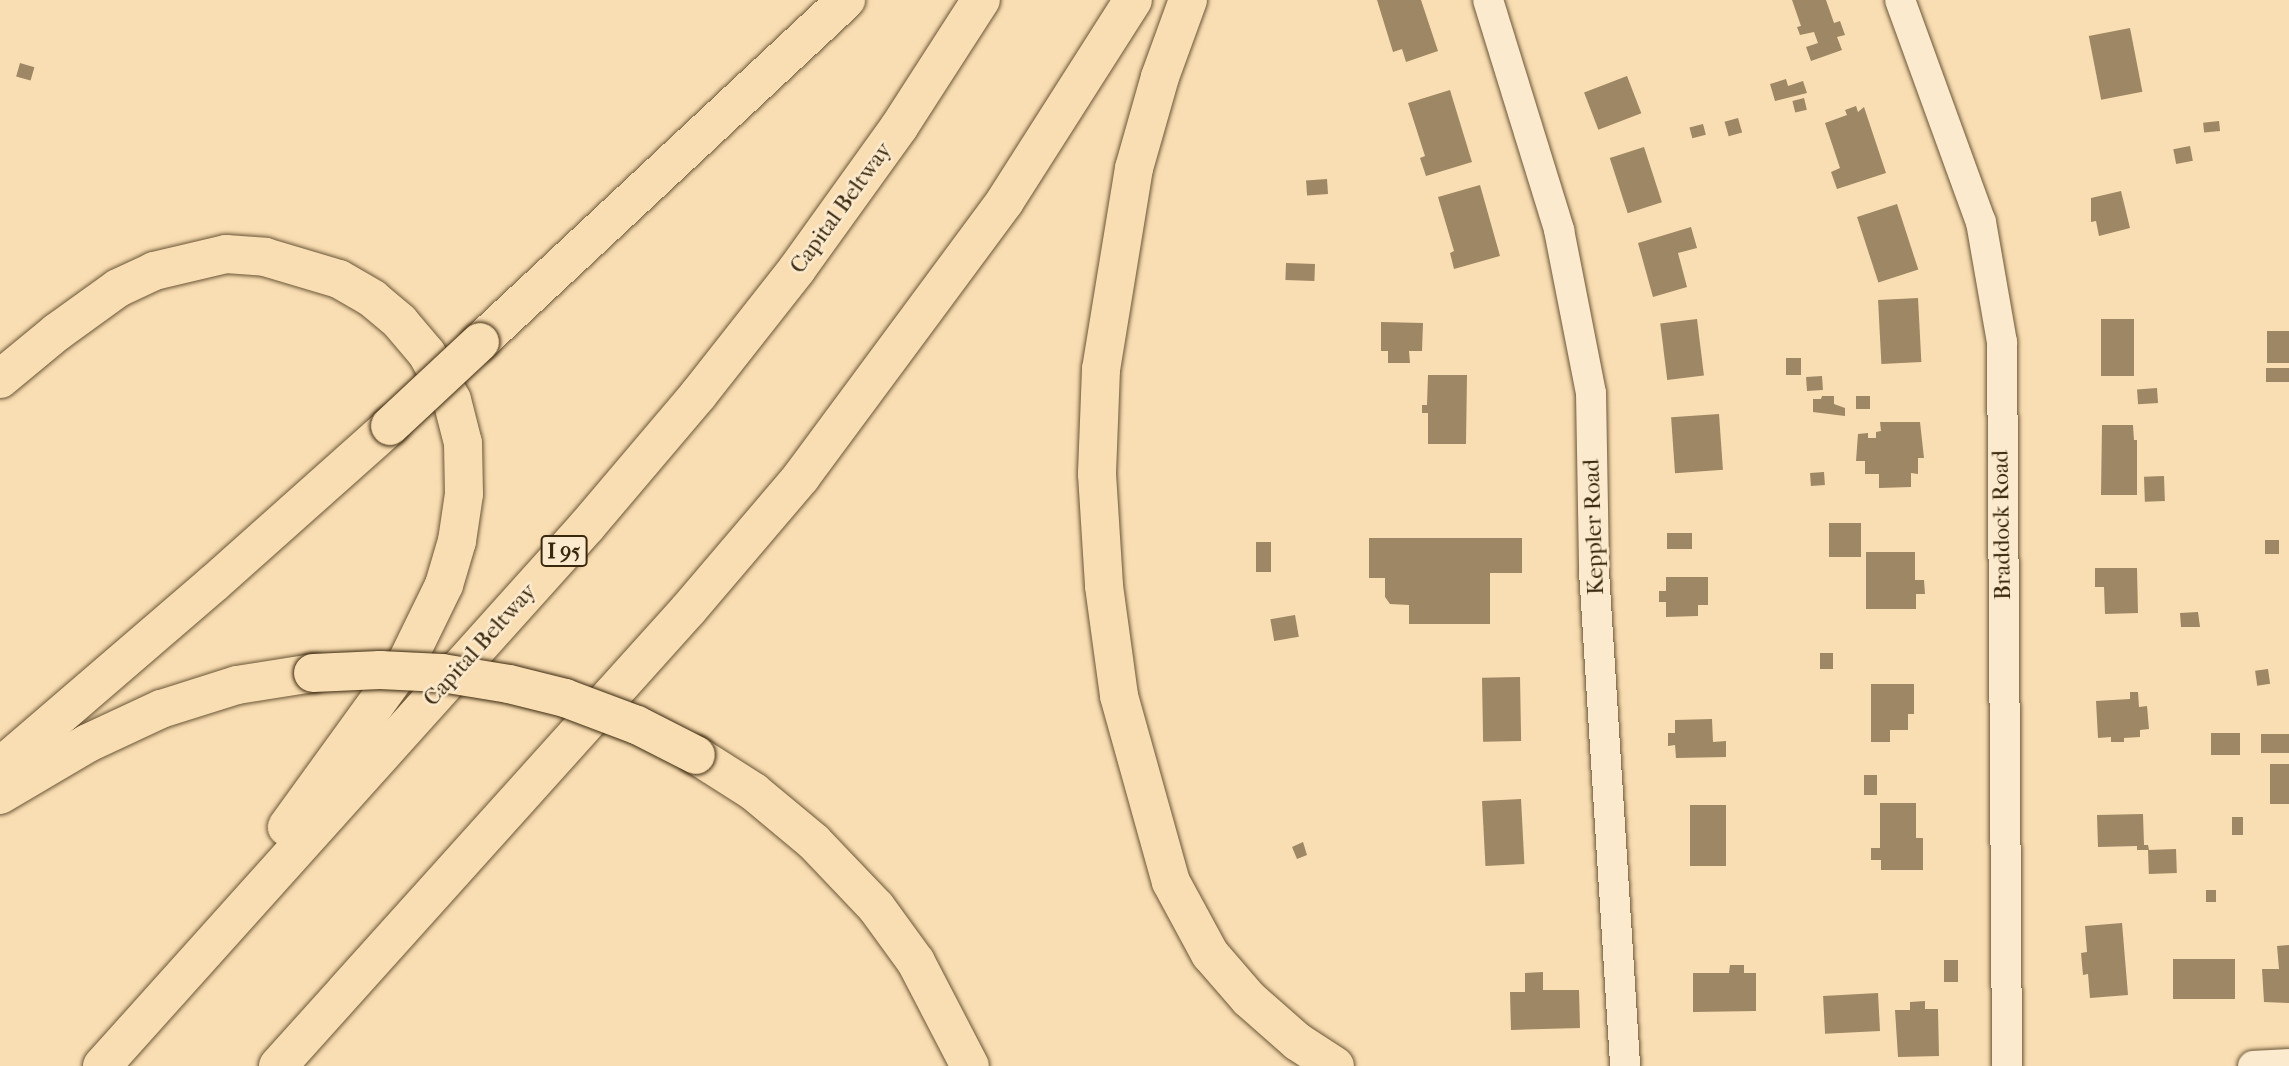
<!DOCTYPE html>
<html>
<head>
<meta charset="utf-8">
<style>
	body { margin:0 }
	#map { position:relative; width:2289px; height:1066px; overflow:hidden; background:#fadeb3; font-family:"IM FELL French Canon",serif }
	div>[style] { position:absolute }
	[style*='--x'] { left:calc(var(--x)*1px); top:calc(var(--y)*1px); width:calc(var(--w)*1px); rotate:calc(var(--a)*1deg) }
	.building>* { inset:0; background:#9e8764; transform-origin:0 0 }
	.roads { filter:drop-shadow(0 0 2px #6a5637) drop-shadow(0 0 2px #6a5637) }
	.minor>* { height:30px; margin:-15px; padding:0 15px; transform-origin:15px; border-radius:15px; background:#fceace }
	.highway>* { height:38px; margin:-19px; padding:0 19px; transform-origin:19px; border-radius:19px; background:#fadeb3 }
	.bridges { filter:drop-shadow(0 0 2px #3a280e) drop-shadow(0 0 2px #3a280e) }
	.highway-bridge>* { height:38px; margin:-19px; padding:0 19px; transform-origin:19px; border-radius:19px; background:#fadeb3 }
	span { translate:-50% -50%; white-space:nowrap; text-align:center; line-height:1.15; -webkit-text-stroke:5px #fceace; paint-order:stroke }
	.shield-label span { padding:2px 5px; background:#fceace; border:2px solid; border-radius:5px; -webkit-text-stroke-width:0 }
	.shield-label { font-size:21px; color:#3a280e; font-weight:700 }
	.street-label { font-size:23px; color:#3a280e }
</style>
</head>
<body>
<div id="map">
	<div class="building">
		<div style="clip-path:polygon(1377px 0,1421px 0,1438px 51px,1406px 62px,1402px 49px,1393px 52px)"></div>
		<div style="clip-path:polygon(1792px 0,1826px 0,1834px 23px,1840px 21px,1845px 35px,1837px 37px,1842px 50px,1811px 61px,1806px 47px,1818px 43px,1814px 32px,1800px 35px,1797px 27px,1801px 26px)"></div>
		<div style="left:2130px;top:28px;width:65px;height:42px;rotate:79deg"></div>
		<div style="left:20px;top:63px;width:15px;height:14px;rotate:16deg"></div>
		<div style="left:1627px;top:76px;width:40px;height:46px;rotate:69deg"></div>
		<div style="clip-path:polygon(1786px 79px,1788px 86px,1803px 81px,1807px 93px,1775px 101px,1770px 84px)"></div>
		<div style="clip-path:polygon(1450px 90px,1472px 162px,1426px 176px,1420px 158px,1425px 156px,1408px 103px)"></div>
		<div style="left:1804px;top:98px;width:12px;height:12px;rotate:76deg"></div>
		<div style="clip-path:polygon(1856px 106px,1858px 112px,1864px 107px,1886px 173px,1837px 189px,1831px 172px,1840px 168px,1825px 123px,1847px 115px,1845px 110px)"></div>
		<div style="left:1738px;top:118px;width:15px;height:14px;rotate:74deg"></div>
		<div style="left:2219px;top:121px;width:10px;height:16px;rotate:84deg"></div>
		<div style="left:1703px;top:124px;width:11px;height:14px;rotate:75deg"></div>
		<div style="left:2190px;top:146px;width:15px;height:17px;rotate:79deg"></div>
		<div style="left:1644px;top:147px;width:58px;height:36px;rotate:72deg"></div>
		<div style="left:1327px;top:179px;width:15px;height:21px;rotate:86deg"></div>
		<div style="clip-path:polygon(1480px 185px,1500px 256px,1454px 269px,1450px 253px,1454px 251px,1438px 197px)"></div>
		<div style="clip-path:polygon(2121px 191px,2130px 228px,2099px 236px,2096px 221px,2091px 222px,2091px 198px)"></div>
		<div style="left:1897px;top:204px;width:69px;height:42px;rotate:72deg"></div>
		<div style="clip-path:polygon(1691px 227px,1697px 248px,1678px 253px,1687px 287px,1653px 297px,1638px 243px)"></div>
		<div style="left:1286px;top:263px;width:29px;height:17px;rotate:2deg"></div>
		<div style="left:1918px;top:298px;width:64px;height:40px;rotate:87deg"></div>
		<div style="left:1697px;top:319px;width:57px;height:37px;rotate:83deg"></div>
		<div style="left:2134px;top:319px;width:57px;height:33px;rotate:90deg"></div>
		<div style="clip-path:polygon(1381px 322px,1423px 323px,1422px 351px,1409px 351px,1410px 363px,1388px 363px,1388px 351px,1381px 351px)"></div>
		<div style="left:2267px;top:331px;width:22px;height:32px"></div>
		<div style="left:1786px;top:358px;width:15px;height:17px"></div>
		<div style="left:2266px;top:368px;width:23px;height:14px"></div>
		<div style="clip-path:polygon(1428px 375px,1467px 375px,1466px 444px,1428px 444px,1428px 413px,1422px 413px,1422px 405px,1427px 405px)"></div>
		<div style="left:1822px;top:376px;width:14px;height:16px;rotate:86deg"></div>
		<div style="left:2157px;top:388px;width:15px;height:20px;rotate:86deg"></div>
		<div style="clip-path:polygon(1822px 396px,1834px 396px,1834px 404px,1845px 408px,1845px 416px,1813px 412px,1813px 399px,1821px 399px)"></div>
		<div style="left:1856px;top:396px;width:14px;height:13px"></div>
		<div style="left:1719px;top:414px;width:56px;height:48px;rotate:86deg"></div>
		<div style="clip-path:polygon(1880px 422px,1920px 422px,1924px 458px,1918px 458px,1918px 474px,1911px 473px,1911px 487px,1879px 488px,1879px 474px,1865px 474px,1865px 461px,1856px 461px,1858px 434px,1868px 433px,1868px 438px,1876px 438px,1876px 432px,1881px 431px)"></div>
		<div style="clip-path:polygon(2102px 425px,2133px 425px,2134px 440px,2137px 440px,2137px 495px,2101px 495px)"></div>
		<div style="left:1824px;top:472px;width:13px;height:14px;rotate:86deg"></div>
		<div style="left:2164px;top:476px;width:25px;height:20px;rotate:88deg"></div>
		<div style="left:1829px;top:523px;width:32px;height:34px"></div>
		<div style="left:1667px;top:533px;width:25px;height:16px"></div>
		<div style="clip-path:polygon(1369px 538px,1522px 538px,1522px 573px,1490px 573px,1490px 624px,1409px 624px,1409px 605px,1390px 604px,1385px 597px,1385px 578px,1369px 578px)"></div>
		<div style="left:2265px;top:540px;width:14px;height:14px"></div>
		<div style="left:1256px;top:542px;width:15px;height:30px"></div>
		<div style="clip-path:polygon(1866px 552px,1915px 552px,1915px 580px,1924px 580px,1925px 594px,1916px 594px,1916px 609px,1866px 609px)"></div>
		<div style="clip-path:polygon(2095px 568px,2137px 568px,2138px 613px,2105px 614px,2104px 587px,2095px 587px)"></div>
		<div style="clip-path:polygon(1666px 577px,1708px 577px,1708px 605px,1698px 605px,1698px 616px,1666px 617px,1666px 602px,1659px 602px,1659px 591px,1666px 591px)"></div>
		<div style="clip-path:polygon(2198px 612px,2200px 627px,2181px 627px,2180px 613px)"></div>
		<div style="left:1295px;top:615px;width:22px;height:25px;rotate:80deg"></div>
		<div style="left:1820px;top:653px;width:13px;height:16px"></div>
		<div style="left:2268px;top:669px;width:15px;height:13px;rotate:82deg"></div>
		<div style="left:1520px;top:677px;width:64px;height:38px;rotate:89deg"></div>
		<div style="clip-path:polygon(1871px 684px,1914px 684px,1914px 714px,1908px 714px,1908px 730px,1890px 730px,1890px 742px,1871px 742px)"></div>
		<div style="clip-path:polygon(2130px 692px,2138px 692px,2139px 707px,2147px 706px,2149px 729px,2140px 730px,2140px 737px,2124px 738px,2124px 742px,2111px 742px,2111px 737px,2098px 738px,2096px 701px,2130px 699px)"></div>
		<div style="clip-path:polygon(1712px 719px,1713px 742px,1726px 741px,1726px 757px,1676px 758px,1675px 745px,1668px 746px,1668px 733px,1675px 733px,1675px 720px)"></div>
		<div style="left:2211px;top:733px;width:29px;height:22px"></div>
		<div style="left:2289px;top:734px;width:19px;height:28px;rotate:90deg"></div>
		<div style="left:2270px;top:764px;width:19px;height:40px"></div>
		<div style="left:1864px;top:775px;width:13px;height:20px"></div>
		<div style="left:1521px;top:799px;width:65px;height:39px;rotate:87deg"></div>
		<div style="clip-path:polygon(1880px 803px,1916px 803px,1916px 838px,1923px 838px,1923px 870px,1881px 870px,1881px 860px,1871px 860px,1871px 848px,1880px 848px)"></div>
		<div style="left:1690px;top:805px;width:36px;height:61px"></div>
		<div style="clip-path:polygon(2143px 814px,2144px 845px,2148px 845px,2149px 850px,2137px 850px,2137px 846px,2098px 847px,2097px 815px)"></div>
		<div style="left:2232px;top:817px;width:11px;height:18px"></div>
		<div style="clip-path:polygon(1303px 842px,1307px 855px,1297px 859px,1292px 847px)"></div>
		<div style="left:2176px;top:849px;width:24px;height:28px;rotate:88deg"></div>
		<div style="left:2206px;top:890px;width:10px;height:12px"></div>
		<div style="clip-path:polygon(2122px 923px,2128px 995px,2090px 998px,2088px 974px,2083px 975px,2081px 953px,2087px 952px,2085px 926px)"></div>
		<div style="clip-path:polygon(2289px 945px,2289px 1003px,2264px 1002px,2262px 969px,2279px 969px,2277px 946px)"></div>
		<div style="left:2173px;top:959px;width:62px;height:40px"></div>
		<div style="left:1944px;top:960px;width:14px;height:22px"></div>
		<div style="clip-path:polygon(1730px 965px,1744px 965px,1744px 973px,1756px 973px,1756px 1011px,1693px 1012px,1693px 973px,1729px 973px)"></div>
		<div style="clip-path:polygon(1543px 972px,1543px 990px,1579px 990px,1580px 1028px,1511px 1030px,1510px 992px,1525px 992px,1525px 973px)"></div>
		<div style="left:1878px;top:993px;width:38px;height:55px;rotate:87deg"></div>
		<div style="clip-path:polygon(1925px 1001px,1925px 1009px,1938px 1009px,1939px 1056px,1898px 1057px,1895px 1010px,1910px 1010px,1910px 1002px)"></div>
	</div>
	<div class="roads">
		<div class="minor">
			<div style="--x:1488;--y:0;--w:241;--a:72.8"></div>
			<div style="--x:1559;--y:230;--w:166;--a:78.9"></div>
			<div style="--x:1591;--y:393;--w:178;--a:89"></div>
			<div style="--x:1594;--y:571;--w:496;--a:86.4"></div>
			<div style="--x:1900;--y:0;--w:236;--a:70"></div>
			<div style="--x:1981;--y:222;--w:122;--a:80.1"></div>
			<div style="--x:2002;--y:342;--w:724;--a:89.6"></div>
			<div style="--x:2253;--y:1066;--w:36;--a:-3"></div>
		</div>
		<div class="highway">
			<div style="--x:1188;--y:0;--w:82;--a:110"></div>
			<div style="--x:1160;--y:77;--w:95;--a:105.9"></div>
			<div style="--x:1134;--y:168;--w:204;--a:99.3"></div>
			<div style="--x:1101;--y:369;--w:105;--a:92.2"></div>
			<div style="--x:1097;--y:474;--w:112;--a:86.4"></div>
			<div style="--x:1104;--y:586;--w:111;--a:82.2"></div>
			<div style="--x:1119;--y:696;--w:193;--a:74.4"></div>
			<div style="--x:1171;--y:882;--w:82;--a:61.6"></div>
			<div style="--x:1210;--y:954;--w:60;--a:49.1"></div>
			<div style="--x:1249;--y:999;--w:65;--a:41.3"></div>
			<div style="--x:1298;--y:1042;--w:44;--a:33"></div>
			<div style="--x:480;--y:342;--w:501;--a:-43.06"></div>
			<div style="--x:0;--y:379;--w:74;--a:-39.5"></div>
			<div style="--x:57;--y:332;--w:75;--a:-35.8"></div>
			<div style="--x:118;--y:288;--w:40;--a:-25"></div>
			<div style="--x:154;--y:271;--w:74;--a:-13.3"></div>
			<div style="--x:226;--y:254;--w:39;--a:4"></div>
			<div style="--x:265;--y:257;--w:77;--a:16.6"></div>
			<div style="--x:339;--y:279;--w:39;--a:30"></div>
			<div style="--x:373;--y:299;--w:35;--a:40"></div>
			<div style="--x:400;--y:322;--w:42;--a:49.8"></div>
			<div style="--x:427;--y:354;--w:52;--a:61.5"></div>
			<div style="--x:452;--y:400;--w:44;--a:75.7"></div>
			<div style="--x:463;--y:443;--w:51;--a:88.9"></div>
			<div style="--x:464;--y:494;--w:48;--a:98.5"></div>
			<div style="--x:457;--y:541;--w:46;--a:106.5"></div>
			<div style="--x:444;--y:585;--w:85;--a:116"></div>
			<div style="--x:407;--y:661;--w:205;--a:125.9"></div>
			<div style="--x:696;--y:755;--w:69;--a:32.5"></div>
			<div style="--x:754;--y:792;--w:78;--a:39.8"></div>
			<div style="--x:814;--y:842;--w:90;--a:46.4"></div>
			<div style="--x:876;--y:907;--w:68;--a:54"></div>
			<div style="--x:916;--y:962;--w:117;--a:62.6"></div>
			<div style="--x:0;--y:767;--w:282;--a:-40.7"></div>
			<div style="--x:214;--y:583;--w:236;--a:-41.7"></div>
			<div style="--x:0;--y:795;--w:102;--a:-30.6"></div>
			<div style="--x:88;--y:743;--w:81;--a:-25"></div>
			<div style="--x:161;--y:709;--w:80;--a:-17.5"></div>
			<div style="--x:237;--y:685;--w:77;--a:-9"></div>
			<div style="--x:102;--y:1066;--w:726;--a:-48.07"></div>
			<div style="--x:587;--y:526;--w:172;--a:-49.7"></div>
			<div style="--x:698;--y:395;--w:160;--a:-51.8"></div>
			<div style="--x:797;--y:269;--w:175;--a:-54.3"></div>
			<div style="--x:899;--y:127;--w:151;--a:-57.2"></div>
			<div style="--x:278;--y:1066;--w:613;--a:-48.04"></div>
			<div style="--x:688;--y:610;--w:175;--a:-49.6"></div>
			<div style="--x:801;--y:477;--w:343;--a:-53.5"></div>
			<div style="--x:1005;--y:201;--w:238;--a:-57.5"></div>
		</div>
	</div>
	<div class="bridges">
		<div class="highway-bridge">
			<div style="--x:390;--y:426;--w:123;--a:-43"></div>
			<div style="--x:313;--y:673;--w:67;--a:-2.6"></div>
			<div style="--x:380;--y:670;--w:62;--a:2.8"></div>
			<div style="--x:442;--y:673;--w:68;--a:9.3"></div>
			<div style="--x:509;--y:684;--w:58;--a:14"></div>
			<div style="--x:565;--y:698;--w:77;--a:20.6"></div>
			<div style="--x:637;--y:725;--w:66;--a:27"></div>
		</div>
	</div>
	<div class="shield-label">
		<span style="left:564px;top:551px">I 95</span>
	</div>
	<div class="street-label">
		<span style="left:841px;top:208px;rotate:-54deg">Capital Beltway</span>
		<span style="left:2002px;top:525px;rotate:-91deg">Braddock Road</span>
		<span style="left:1594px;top:527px;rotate:-92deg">Keppler Road</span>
		<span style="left:480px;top:645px;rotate:-48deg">Capital Beltway</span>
	</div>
</div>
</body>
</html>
